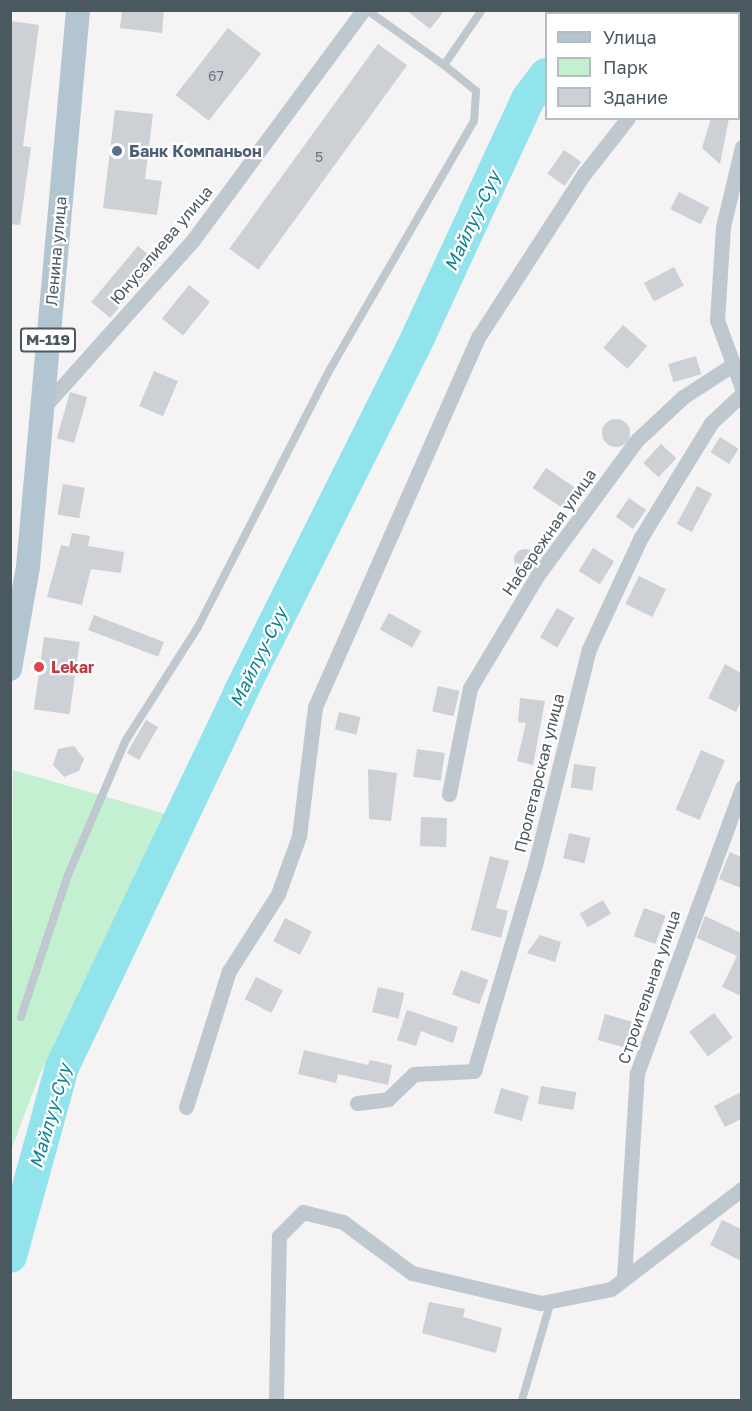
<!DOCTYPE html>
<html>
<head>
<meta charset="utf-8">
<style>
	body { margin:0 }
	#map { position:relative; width:752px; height:1411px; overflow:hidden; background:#f5f3f3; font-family:"Golos Text",sans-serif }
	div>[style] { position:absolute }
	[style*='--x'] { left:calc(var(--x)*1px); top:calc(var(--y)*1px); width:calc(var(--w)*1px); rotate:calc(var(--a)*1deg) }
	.green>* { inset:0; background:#c3f0d0 }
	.river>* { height:34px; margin:-17px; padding:0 17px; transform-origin:17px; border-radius:17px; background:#91e3ec }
	.building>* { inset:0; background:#cdd0d5; transform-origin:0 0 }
	.round { border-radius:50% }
	.lane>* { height:8px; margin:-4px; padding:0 4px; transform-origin:4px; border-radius:4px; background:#bec8ce }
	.street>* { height:15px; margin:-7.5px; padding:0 7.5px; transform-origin:7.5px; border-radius:7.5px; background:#bec8ce }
	.primary>* { height:24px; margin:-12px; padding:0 12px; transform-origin:12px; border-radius:12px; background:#b3c5d0 }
	.dots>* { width:16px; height:16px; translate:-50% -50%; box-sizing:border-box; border:3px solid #fff; border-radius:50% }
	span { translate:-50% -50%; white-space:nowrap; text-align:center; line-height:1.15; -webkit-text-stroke:4.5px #fff; paint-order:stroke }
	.number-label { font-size:14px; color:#6b767d }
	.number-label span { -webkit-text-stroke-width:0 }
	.shield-label span { padding:2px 4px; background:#fff; border:2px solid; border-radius:4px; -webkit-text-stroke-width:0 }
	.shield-label { font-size:15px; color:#4a5860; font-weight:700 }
	.service-label { font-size:16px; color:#4e5e75; font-weight:700 }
	.left { translate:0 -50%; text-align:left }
	.street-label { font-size:16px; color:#4a5860 }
	.health-label { font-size:16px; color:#be3a42; font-weight:700 }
	.water-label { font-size:18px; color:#0f838f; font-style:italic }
	.frame { position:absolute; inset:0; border:12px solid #4a5860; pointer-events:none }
	.legend { position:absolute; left:545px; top:12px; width:195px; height:108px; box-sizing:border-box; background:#fff; border:2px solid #b7bcbf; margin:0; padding:8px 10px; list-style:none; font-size:18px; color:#4a5860 }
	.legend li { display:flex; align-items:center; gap:12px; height:30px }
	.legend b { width:30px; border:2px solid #b7bcbf }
</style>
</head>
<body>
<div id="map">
	<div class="green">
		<div style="clip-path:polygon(13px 770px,169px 815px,40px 1074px,11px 1150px)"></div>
	</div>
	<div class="river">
		<div style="--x:594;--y:14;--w:5;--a:-53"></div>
		<div style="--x:10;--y:1256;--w:196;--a:-74.6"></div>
		<div style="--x:62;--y:1067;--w:414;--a:-64.5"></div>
		<div style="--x:240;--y:693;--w:386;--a:-63.4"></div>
		<div style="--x:413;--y:348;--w:274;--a:-65.2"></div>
		<div style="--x:528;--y:99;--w:30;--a:-53"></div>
	</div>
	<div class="building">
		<div style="clip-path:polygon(122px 10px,164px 10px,162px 33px,120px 28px)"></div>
		<div style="clip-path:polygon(406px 10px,445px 10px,430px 29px)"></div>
		<div style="clip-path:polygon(10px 21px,39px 25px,23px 146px,31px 147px,20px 225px,10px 224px)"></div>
		<div style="left:228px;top:28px;width:42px;height:85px;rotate:38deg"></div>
		<div style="left:378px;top:44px;width:36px;height:253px;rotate:36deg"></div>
		<div style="clip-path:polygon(115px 110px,153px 114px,145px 179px,162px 181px,157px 215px,103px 208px)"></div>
		<div style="clip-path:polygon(711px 118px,729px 118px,720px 164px,702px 148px)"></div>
		<div style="left:564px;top:150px;width:21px;height:29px;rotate:35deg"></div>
		<div style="left:679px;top:192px;width:34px;height:19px;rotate:27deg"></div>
		<div style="left:138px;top:246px;width:25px;height:73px;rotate:40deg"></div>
		<div style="left:674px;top:267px;width:21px;height:34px;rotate:62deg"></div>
		<div style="left:189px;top:285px;width:27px;height:43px;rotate:39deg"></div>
		<div style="left:623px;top:325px;width:32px;height:30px;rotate:41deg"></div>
		<div style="left:696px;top:356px;width:19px;height:29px;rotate:74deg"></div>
		<div style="left:154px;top:371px;width:26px;height:38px;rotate:23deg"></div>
		<div style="left:70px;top:392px;width:18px;height:48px;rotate:16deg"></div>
		<div class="round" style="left:602px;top:419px;width:28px;height:28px"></div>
		<div style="left:720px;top:437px;width:22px;height:18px;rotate:32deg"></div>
		<div style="left:661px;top:444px;width:21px;height:26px;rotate:43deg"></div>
		<div style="left:546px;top:468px;width:41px;height:24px;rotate:34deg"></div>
		<div style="left:63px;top:484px;width:22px;height:31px;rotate:10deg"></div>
		<div style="left:697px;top:486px;width:17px;height:43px;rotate:28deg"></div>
		<div style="left:629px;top:498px;width:21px;height:23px;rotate:35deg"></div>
		<div style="clip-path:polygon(72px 533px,90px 536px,88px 546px,124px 552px,121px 573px,91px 569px,82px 605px,47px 597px,61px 545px,69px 547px)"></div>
		<div style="left:593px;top:548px;width:25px;height:27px;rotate:32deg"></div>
		<div class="round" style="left:514px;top:549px;width:22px;height:22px"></div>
		<div style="left:639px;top:576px;width:30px;height:31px;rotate:26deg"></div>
		<div style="left:557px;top:608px;width:20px;height:34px;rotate:30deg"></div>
		<div style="left:389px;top:613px;width:37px;height:19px;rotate:29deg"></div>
		<div style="left:94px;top:615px;width:75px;height:16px;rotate:21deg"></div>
		<div style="left:44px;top:637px;width:36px;height:73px;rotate:8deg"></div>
		<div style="clip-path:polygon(725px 664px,741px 673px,741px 701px,736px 712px,708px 698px)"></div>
		<div style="left:438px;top:686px;width:22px;height:26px;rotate:13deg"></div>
		<div style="clip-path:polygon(520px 698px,545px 701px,533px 765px,517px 761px,526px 723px,518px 722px)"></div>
		<div style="left:339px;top:712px;width:22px;height:18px;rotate:13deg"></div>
		<div style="left:146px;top:720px;width:14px;height:38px;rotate:30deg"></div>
		<div style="clip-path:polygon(74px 746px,84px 759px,79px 771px,64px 777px,53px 765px,58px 749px)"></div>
		<div style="left:417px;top:749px;width:28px;height:28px;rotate:8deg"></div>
		<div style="left:701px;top:750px;width:26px;height:65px;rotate:23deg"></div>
		<div style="left:574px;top:764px;width:22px;height:24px;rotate:8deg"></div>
		<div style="clip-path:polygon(368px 769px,397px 773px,391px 821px,369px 819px)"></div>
		<div style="left:421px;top:817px;width:26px;height:29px;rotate:2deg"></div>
		<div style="left:569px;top:833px;width:22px;height:26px;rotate:13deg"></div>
		<div style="clip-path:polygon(730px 852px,741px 857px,741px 888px,719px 879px)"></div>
		<div style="clip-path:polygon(490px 856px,509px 861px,496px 908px,508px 911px,501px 938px,471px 930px)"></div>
		<div style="left:603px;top:900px;width:16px;height:27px;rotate:60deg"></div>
		<div style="left:644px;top:908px;width:23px;height:30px;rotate:20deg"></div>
		<div style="clip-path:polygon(705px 916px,741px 933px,741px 996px,722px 987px,737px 956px,697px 938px)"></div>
		<div style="left:285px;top:918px;width:30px;height:26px;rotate:27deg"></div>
		<div style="clip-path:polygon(540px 935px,561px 942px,555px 962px,527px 953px)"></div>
		<div style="left:461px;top:970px;width:29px;height:26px;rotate:20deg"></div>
		<div style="left:256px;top:977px;width:30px;height:25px;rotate:27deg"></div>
		<div style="left:378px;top:987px;width:27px;height:26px;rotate:13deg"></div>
		<div style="clip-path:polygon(407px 1010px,458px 1027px,453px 1043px,421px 1031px,416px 1046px,397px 1040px)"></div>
		<div style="left:714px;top:1013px;width:31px;height:31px;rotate:53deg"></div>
		<div style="left:605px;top:1014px;width:35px;height:27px;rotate:16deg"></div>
		<div style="clip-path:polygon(304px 1050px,368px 1065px,370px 1060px,392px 1065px,388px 1085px,338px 1074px,336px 1083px,298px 1074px)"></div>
		<div style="left:541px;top:1086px;width:36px;height:18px;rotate:10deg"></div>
		<div style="left:501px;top:1088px;width:29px;height:26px;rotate:16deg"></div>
		<div style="clip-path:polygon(741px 1092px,741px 1119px,725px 1127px,714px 1106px)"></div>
		<div style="clip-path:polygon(722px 1220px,741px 1229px,741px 1261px,710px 1245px)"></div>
		<div style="clip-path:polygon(429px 1302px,465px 1309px,463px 1317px,502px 1328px,496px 1353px,422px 1333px)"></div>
	</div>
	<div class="lane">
		<div style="--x:367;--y:10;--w:95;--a:35.5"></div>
		<div style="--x:21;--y:1017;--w:150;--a:-71.7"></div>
		<div style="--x:68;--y:875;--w:147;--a:-66.8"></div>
		<div style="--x:126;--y:740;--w:134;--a:-57.5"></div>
		<div style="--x:198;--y:627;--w:288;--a:-62.9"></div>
		<div style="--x:329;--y:371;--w:289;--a:-59.9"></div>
		<div style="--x:474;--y:121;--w:30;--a:-86"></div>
		<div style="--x:476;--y:91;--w:41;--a:-140.9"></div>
		<div style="--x:444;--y:65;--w:67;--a:-55.4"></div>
		<div style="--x:522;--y:1400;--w:103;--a:-73.7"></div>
	</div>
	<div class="street">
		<div style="--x:738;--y:25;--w:5;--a:-37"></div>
		<div style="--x:742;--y:147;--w:82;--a:103.4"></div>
		<div style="--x:723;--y:227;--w:93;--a:93.7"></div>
		<div style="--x:717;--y:320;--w:72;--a:69.8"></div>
		<div style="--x:42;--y:409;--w:227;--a:-48.2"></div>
		<div style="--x:193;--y:240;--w:286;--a:-53.5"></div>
		<div style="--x:449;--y:794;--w:108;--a:-78.8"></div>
		<div style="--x:470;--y:688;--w:131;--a:-59.1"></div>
		<div style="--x:537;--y:576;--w:169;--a:-53.7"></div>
		<div style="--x:637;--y:440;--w:63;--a:-43.1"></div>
		<div style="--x:683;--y:397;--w:57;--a:-32.9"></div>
		<div style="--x:357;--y:1103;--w:31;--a:-7"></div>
		<div style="--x:388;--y:1099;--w:36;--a:-44"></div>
		<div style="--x:414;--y:1074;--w:60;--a:-2.9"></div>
		<div style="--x:474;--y:1071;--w:215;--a:-73.5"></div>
		<div style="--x:535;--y:865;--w:223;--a:-76"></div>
		<div style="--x:589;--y:649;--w:121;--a:-65.1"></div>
		<div style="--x:640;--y:539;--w:136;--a:-58.5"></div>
		<div style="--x:711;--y:423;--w:42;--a:-43.1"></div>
		<div style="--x:186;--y:1107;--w:143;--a:-72.5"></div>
		<div style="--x:229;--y:971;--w:91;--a:-57.5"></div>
		<div style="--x:278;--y:894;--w:62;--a:-70.1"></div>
		<div style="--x:299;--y:836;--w:130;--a:-82.9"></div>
		<div style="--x:315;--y:707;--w:406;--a:-66.2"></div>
		<div style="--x:479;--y:336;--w:193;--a:-57.1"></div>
		<div style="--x:584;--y:174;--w:71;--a:-51.8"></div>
		<div style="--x:624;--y:1278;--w:205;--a:-86.4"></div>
		<div style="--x:637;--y:1073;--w:305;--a:-69.8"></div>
		<div style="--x:276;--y:1400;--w:164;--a:-89"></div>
		<div style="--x:279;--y:1236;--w:34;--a:-45"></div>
		<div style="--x:303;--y:1212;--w:41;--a:14"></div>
		<div style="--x:343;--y:1222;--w:86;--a:36.5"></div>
		<div style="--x:412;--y:1273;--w:132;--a:13.1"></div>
		<div style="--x:541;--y:1303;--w:71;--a:-11.3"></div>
		<div style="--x:611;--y:1289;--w:165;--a:-37.4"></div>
	</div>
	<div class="primary">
		<div style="--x:10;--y:669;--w:104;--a:-80"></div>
		<div style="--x:28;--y:567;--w:559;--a:-84.87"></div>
	</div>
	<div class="dots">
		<div style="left:117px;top:151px;background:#5c6f8a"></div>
		<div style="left:39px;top:667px;background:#e0444e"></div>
	</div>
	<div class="number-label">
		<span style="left:216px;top:76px">67</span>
		<span style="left:319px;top:157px">5</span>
	</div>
	<div class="shield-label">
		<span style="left:48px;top:340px">М-119</span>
	</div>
	<div class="service-label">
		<span class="left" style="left:129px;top:151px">Банк Компаньон</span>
	</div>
	<div class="street-label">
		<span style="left:161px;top:245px;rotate:-50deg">Юнусалиева улица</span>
		<span style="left:56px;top:251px;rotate:-85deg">Ленина улица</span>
		<span style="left:549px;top:532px;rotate:-55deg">Набережная улица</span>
		<span style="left:539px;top:773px;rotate:-76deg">Пролетарская улица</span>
		<span style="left:649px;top:987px;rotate:-71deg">Строительная улица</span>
	</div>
	<div class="health-label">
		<span class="left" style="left:51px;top:667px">Lekar</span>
	</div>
	<div class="water-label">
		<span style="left:472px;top:221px;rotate:-65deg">Майлуу-Суу</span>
		<span style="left:258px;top:657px;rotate:-64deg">Майлуу-Суу</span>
		<span style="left:50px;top:1116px;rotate:-74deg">Майлуу-Суу</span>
	</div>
	<div class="frame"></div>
	<ul class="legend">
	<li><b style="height:8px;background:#b3c5d0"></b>Улица</li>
	<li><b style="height:16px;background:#c3f0d0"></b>Парк</li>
	<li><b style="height:16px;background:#cdd0d5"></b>Здание</li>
	</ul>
</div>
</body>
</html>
